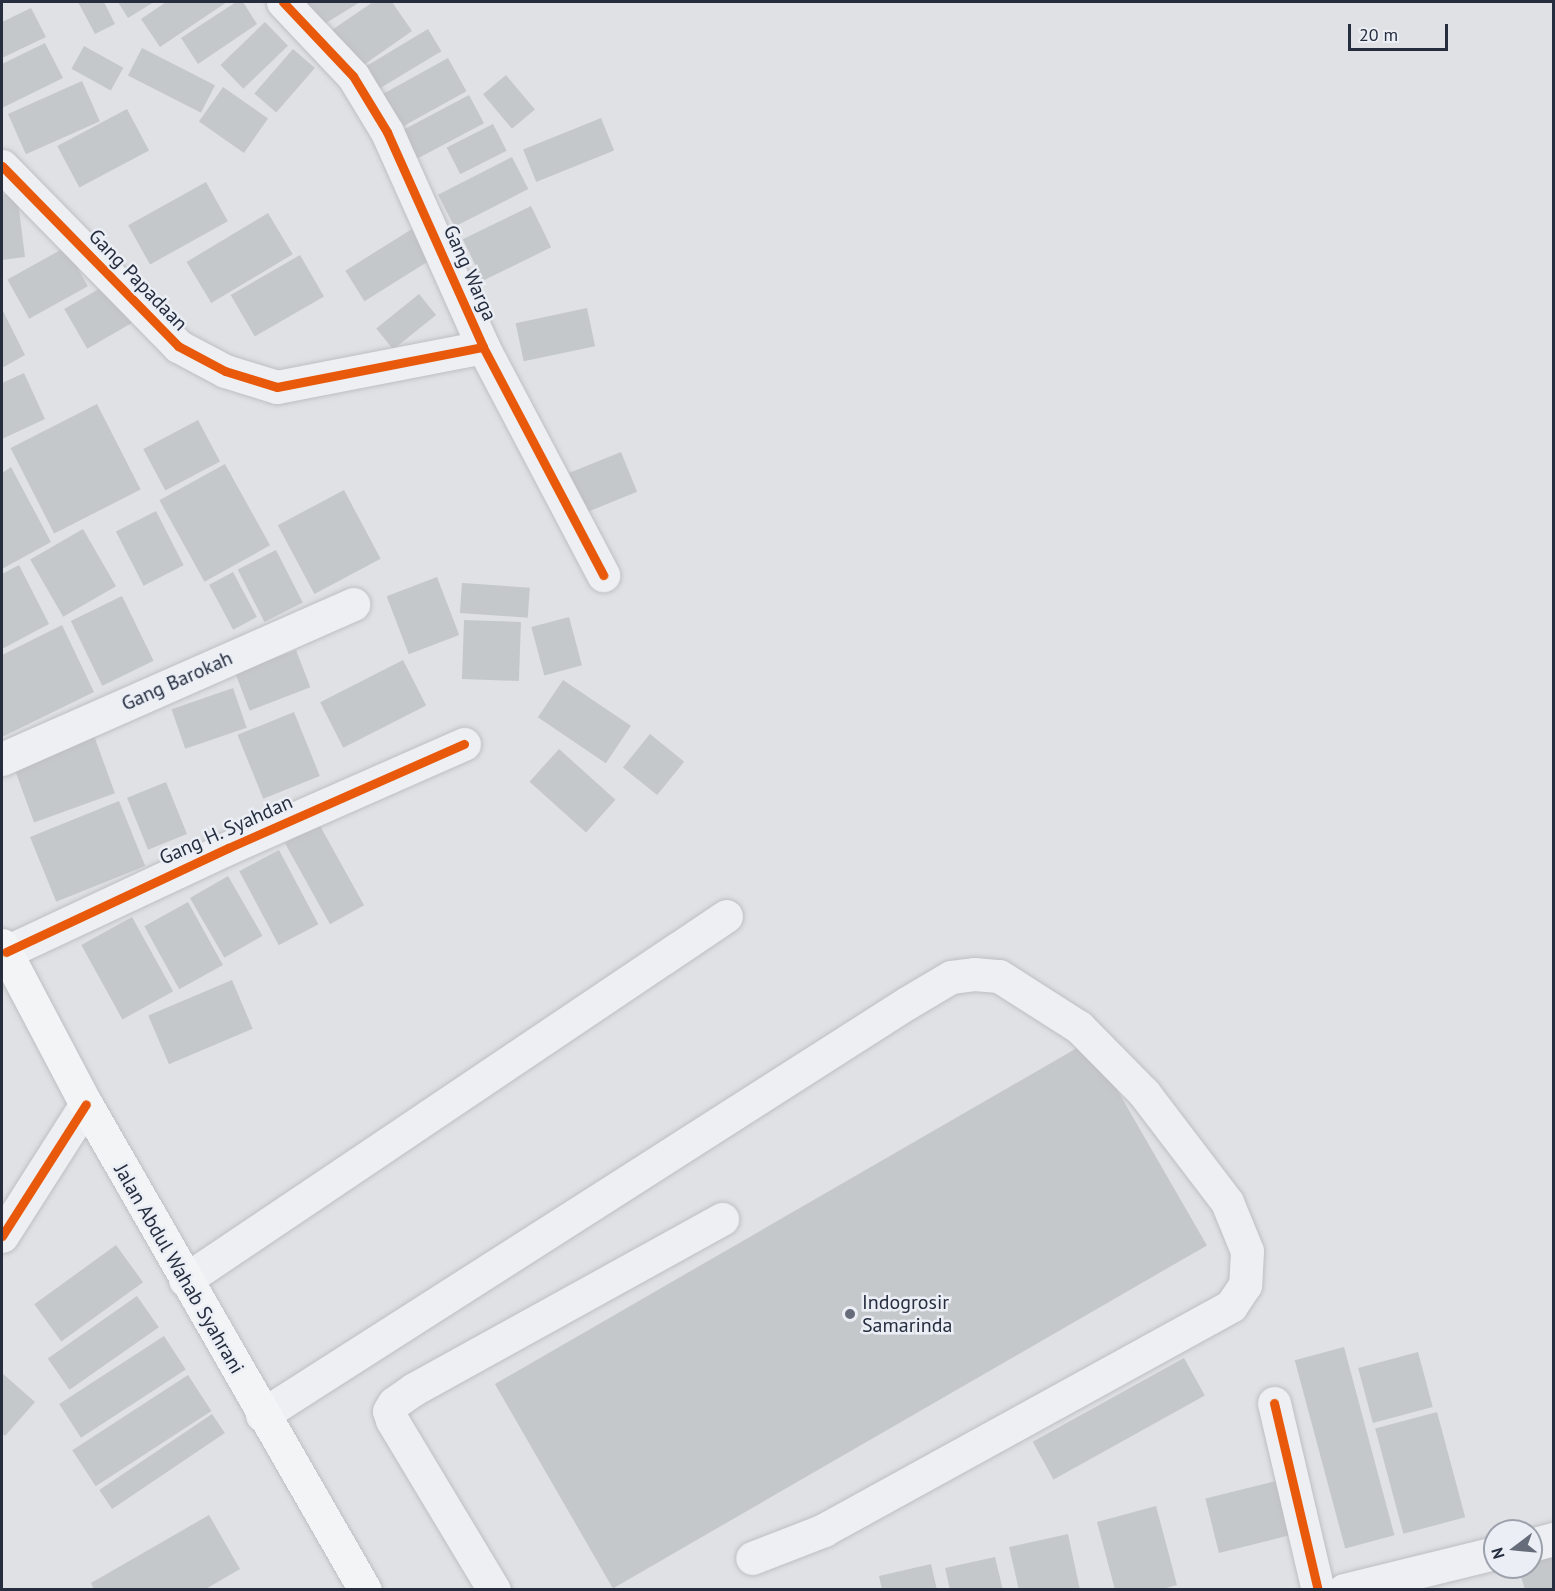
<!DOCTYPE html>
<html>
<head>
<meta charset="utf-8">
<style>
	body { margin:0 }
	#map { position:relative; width:1555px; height:1591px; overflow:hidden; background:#dfe1e4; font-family:"PT Sans",sans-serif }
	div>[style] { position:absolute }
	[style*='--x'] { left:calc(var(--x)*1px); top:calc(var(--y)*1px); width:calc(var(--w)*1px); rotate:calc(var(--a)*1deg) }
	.building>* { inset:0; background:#c5c8cb; transform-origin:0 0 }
	.roads { filter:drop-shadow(0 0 2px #bdbfc2) drop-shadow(0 0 2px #bdbfc2) }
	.minor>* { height:33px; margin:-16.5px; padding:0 16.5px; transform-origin:16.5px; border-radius:16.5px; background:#eeeff2 }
	.highway>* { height:33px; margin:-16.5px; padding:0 16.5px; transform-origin:16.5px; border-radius:16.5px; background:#f3f4f5 }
	.cycleway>* { height:9px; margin:-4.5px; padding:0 4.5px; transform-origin:4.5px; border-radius:4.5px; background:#e8590c }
	.dots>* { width:16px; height:16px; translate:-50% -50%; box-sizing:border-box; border:3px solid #ebeff5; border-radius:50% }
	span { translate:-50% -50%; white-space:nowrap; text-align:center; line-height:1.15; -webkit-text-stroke:5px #ebeff5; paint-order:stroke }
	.street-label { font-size:20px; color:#252d3f }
	.poi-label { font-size:20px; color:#252d3f }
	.left { translate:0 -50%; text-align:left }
	.frame { position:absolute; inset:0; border:3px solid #252d3f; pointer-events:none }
	.north { position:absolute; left:1483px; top:1519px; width:60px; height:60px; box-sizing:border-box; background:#ebeff5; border:2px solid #9ca1ac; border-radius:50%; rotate:254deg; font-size:16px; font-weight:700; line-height:24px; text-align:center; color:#252d3f }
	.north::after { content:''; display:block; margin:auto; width:21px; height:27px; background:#666c79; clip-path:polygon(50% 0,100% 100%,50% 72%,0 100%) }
	.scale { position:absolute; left:1348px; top:24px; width:100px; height:27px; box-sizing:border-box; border:3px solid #252d3f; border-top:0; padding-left:8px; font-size:18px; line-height:21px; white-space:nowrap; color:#252d3f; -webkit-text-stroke:4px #ebeff5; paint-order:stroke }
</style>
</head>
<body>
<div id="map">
	<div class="building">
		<div style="clip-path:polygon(78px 2px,104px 2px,115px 24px,95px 34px)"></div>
		<div style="clip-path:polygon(118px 2px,154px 2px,128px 18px)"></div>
		<div style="clip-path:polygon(166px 2px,227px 2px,160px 47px,141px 19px)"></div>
		<div style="clip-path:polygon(236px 2px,243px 2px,257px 24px,198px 64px,181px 38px)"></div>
		<div style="clip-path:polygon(301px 2px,360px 2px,318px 28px)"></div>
		<div style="clip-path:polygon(373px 2px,392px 2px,412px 31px,355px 71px,329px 32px)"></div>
		<div style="clip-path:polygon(31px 8px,46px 37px,2px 58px,2px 22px)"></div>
		<div style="left:265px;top:22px;width:33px;height:62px;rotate:46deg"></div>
		<div style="left:428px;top:29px;width:26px;height:80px;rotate:59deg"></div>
		<div style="clip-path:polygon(45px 43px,63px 78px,2px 108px,2px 64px)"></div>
		<div style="left:84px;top:46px;width:45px;height:26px;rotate:29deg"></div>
		<div style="left:142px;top:48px;width:82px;height:31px;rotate:27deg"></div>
		<div style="left:293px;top:49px;width:29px;height:59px;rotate:41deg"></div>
		<div style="left:448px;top:58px;width:38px;height:80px;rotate:61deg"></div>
		<div style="left:506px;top:75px;width:45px;height:30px;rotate:50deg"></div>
		<div style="left:82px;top:81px;width:44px;height:81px;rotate:66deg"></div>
		<div style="left:223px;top:87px;width:55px;height:42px;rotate:35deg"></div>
		<div style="left:469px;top:95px;width:32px;height:79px;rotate:62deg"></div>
		<div style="left:127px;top:109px;width:47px;height:79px;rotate:62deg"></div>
		<div style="left:601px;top:118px;width:35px;height:84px;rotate:68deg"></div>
		<div style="left:493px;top:124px;width:30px;height:52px;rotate:63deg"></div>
		<div style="left:512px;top:157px;width:36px;height:83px;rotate:63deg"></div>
		<div style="left:206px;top:182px;width:45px;height:89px;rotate:61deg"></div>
		<div style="clip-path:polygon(17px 193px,25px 257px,2px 260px,2px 195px)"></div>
		<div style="left:531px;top:206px;width:46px;height:76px;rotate:64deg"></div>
		<div style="left:268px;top:213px;width:48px;height:95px;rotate:59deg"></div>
		<div style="left:420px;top:224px;width:36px;height:88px;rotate:58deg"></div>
		<div style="left:66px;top:247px;width:45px;height:67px;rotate:61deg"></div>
		<div style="left:300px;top:255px;width:48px;height:80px;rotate:60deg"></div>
		<div style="left:111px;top:282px;width:46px;height:54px;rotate:60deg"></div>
		<div style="left:419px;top:294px;width:27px;height:55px;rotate:51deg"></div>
		<div style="left:587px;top:308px;width:39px;height:73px;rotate:78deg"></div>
		<div style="clip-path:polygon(2px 309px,25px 355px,2px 368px)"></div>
		<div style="clip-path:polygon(24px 373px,45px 419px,2px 439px,2px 383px)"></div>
		<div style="left:97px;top:404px;width:96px;height:97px;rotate:63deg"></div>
		<div style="left:198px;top:420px;width:47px;height:62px;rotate:62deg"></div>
		<div style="left:621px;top:452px;width:43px;height:69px;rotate:68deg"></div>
		<div style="left:225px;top:464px;width:93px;height:75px;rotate:61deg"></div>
		<div style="clip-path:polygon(11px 467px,51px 542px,2px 569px,2px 473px)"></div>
		<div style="left:344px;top:490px;width:78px;height:75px;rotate:62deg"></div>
		<div style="left:156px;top:511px;width:61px;height:45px;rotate:63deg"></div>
		<div style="left:83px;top:529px;width:66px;height:61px;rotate:60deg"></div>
		<div style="left:276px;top:550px;width:59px;height:43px;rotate:63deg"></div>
		<div style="clip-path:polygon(19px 565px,49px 624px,2px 649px,2px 574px)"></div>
		<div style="left:233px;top:572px;width:51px;height:27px;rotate:62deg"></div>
		<div style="left:437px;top:577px;width:62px;height:54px;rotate:69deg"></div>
		<div style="left:462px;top:583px;width:68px;height:30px;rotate:4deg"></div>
		<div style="left:122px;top:596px;width:72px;height:57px;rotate:64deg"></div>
		<div style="left:569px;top:617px;width:50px;height:39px;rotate:75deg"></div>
		<div style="left:464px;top:620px;width:57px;height:59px;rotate:2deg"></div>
		<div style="clip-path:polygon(62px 625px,94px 692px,2px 737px,2px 655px)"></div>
		<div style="left:296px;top:650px;width:40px;height:65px;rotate:69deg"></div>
		<div style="left:403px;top:660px;width:51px;height:93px;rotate:63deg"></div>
		<div style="left:563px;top:680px;width:82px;height:45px;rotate:34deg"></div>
		<div style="left:233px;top:688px;width:42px;height:65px;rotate:71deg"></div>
		<div style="left:294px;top:712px;width:69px;height:61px;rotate:68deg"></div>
		<div style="left:93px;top:733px;width:64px;height:86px;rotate:70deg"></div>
		<div style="left:650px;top:734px;width:44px;height:43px;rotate:39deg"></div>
		<div style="left:559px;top:749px;width:76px;height:44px;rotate:42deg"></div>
		<div style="left:166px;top:782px;width:56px;height:42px;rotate:68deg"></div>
		<div style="left:119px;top:801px;width:70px;height:96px;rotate:68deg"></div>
		<div style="left:319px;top:824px;width:93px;height:39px;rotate:61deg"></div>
		<div style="left:279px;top:850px;width:84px;height:45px;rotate:62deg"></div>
		<div style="left:228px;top:876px;width:69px;height:44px;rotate:60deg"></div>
		<div style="left:188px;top:902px;width:72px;height:50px;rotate:61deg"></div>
		<div style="left:132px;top:917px;width:85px;height:58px;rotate:61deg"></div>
		<div style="left:232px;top:980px;width:53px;height:91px;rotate:67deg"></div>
		<div style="left:1089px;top:1041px;width:236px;height:686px;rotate:60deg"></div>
		<div style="left:116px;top:1245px;width:46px;height:101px;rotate:54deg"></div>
		<div style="left:137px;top:1296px;width:38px;height:109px;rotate:55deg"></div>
		<div style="left:164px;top:1336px;width:40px;height:125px;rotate:57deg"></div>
		<div style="left:1344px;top:1347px;width:195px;height:51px;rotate:75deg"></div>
		<div style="left:1418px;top:1352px;width:57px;height:62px;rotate:75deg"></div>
		<div style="left:1184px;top:1358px;width:43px;height:173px;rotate:61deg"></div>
		<div style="clip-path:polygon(2px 1373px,35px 1402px,5px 1436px,2px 1433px)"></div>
		<div style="left:188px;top:1375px;width:43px;height:138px;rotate:57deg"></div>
		<div style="left:1437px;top:1412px;width:109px;height:64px;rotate:75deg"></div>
		<div style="left:212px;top:1414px;width:23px;height:136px;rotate:56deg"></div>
		<div style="left:1284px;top:1479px;width:56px;height:81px;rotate:76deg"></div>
		<div style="clip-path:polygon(1156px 1506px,1177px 1585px,1159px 1590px,1115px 1590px,1097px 1522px)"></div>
		<div style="clip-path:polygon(209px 1515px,240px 1569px,204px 1590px,94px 1590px,91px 1583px)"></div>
		<div style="clip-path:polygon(1068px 1534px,1080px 1590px,1019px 1590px,1009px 1547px)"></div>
		<div style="clip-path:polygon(1554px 1543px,1554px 1590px,1525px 1590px,1518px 1567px,1531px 1567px,1531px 1549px)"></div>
		<div style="clip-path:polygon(995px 1557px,1003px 1590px,950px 1590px,945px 1568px)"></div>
		<div style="clip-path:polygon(931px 1564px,937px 1590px,882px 1590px,879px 1576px)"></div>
	</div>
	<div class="roads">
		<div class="minor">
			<div style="--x:283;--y:2;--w:102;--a:46.6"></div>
			<div style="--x:353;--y:76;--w:66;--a:58.7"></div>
			<div style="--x:387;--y:132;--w:235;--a:65.9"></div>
			<div style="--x:483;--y:347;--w:258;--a:62.2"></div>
			<div style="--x:2;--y:166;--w:252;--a:45.6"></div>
			<div style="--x:178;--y:346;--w:53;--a:28"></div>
			<div style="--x:225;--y:371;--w:54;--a:17.1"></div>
			<div style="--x:277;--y:387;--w:210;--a:-11"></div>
			<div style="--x:2;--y:759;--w:384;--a:-23.8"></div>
			<div style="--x:6;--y:952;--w:245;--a:-25.1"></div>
			<div style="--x:228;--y:848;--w:258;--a:-23.8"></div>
			<div style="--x:2;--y:1236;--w:156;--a:-57.5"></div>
			<div style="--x:185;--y:1280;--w:652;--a:-33.93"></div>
			<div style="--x:1274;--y:1403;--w:192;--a:76.8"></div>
			<div style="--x:262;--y:1415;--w:765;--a:-32.57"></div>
			<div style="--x:907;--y:1003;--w:51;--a:-30.6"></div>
			<div style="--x:951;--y:977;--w:23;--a:-7"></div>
			<div style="--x:974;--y:974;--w:25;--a:5"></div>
			<div style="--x:999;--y:976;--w:95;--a:32.5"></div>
			<div style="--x:1079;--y:1027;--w:93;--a:45.4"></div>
			<div style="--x:1144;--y:1093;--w:137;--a:52.7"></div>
			<div style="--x:1227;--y:1202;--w:53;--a:67.8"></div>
			<div style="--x:1247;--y:1251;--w:34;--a:93"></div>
			<div style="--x:1245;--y:1285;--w:25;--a:124"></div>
			<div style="--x:1231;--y:1306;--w:465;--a:151.2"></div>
			<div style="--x:824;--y:1530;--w:77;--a:158.7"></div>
			<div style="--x:1531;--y:1545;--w:24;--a:-15"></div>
			<div style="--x:494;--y:1590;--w:198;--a:-121"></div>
			<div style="--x:392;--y:1420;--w:9;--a:-108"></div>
			<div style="--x:389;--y:1411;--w:9;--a:-58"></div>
			<div style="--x:394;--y:1403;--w:24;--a:-35"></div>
			<div style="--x:414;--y:1389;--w:352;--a:-28.9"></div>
			<div style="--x:1344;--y:1590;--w:155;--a:-13.8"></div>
		</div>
		<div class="highway">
			<div style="--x:2;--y:945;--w:180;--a:62.2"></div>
			<div style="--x:86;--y:1104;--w:560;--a:60.14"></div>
		</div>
	</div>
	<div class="cycleway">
		<div style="--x:283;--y:2;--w:102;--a:46.6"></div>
		<div style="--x:353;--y:76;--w:66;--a:58.7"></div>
		<div style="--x:387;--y:132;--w:235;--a:65.9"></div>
		<div style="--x:483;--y:347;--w:258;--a:62.2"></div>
		<div style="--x:2;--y:166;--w:252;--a:45.6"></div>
		<div style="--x:178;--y:346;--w:53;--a:28"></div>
		<div style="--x:225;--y:371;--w:54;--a:17.1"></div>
		<div style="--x:277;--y:387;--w:210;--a:-11"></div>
		<div style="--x:6;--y:952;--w:245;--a:-25.1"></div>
		<div style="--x:228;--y:848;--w:258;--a:-23.8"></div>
		<div style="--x:2;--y:1236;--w:156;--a:-57.5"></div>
		<div style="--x:1274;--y:1403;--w:192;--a:76.8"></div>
	</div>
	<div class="dots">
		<div style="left:850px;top:1314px;background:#666c79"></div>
	</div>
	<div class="street-label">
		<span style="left:470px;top:273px;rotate:66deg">Gang Warga</span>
		<span style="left:138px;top:280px;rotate:46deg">Gang Papadaan</span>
		<span style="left:177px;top:681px;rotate:-24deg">Gang Barokah</span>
		<span style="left:226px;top:830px;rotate:-24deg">Gang H. Syahdan</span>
		<span style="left:179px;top:1269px;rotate:60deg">Jalan Abdul Wahab Syahrani</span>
	</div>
	<div class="poi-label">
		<span class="left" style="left:862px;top:1314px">Indogrosir<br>Samarinda</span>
	</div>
	<div class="frame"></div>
	<div class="north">N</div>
	<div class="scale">20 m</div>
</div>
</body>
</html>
